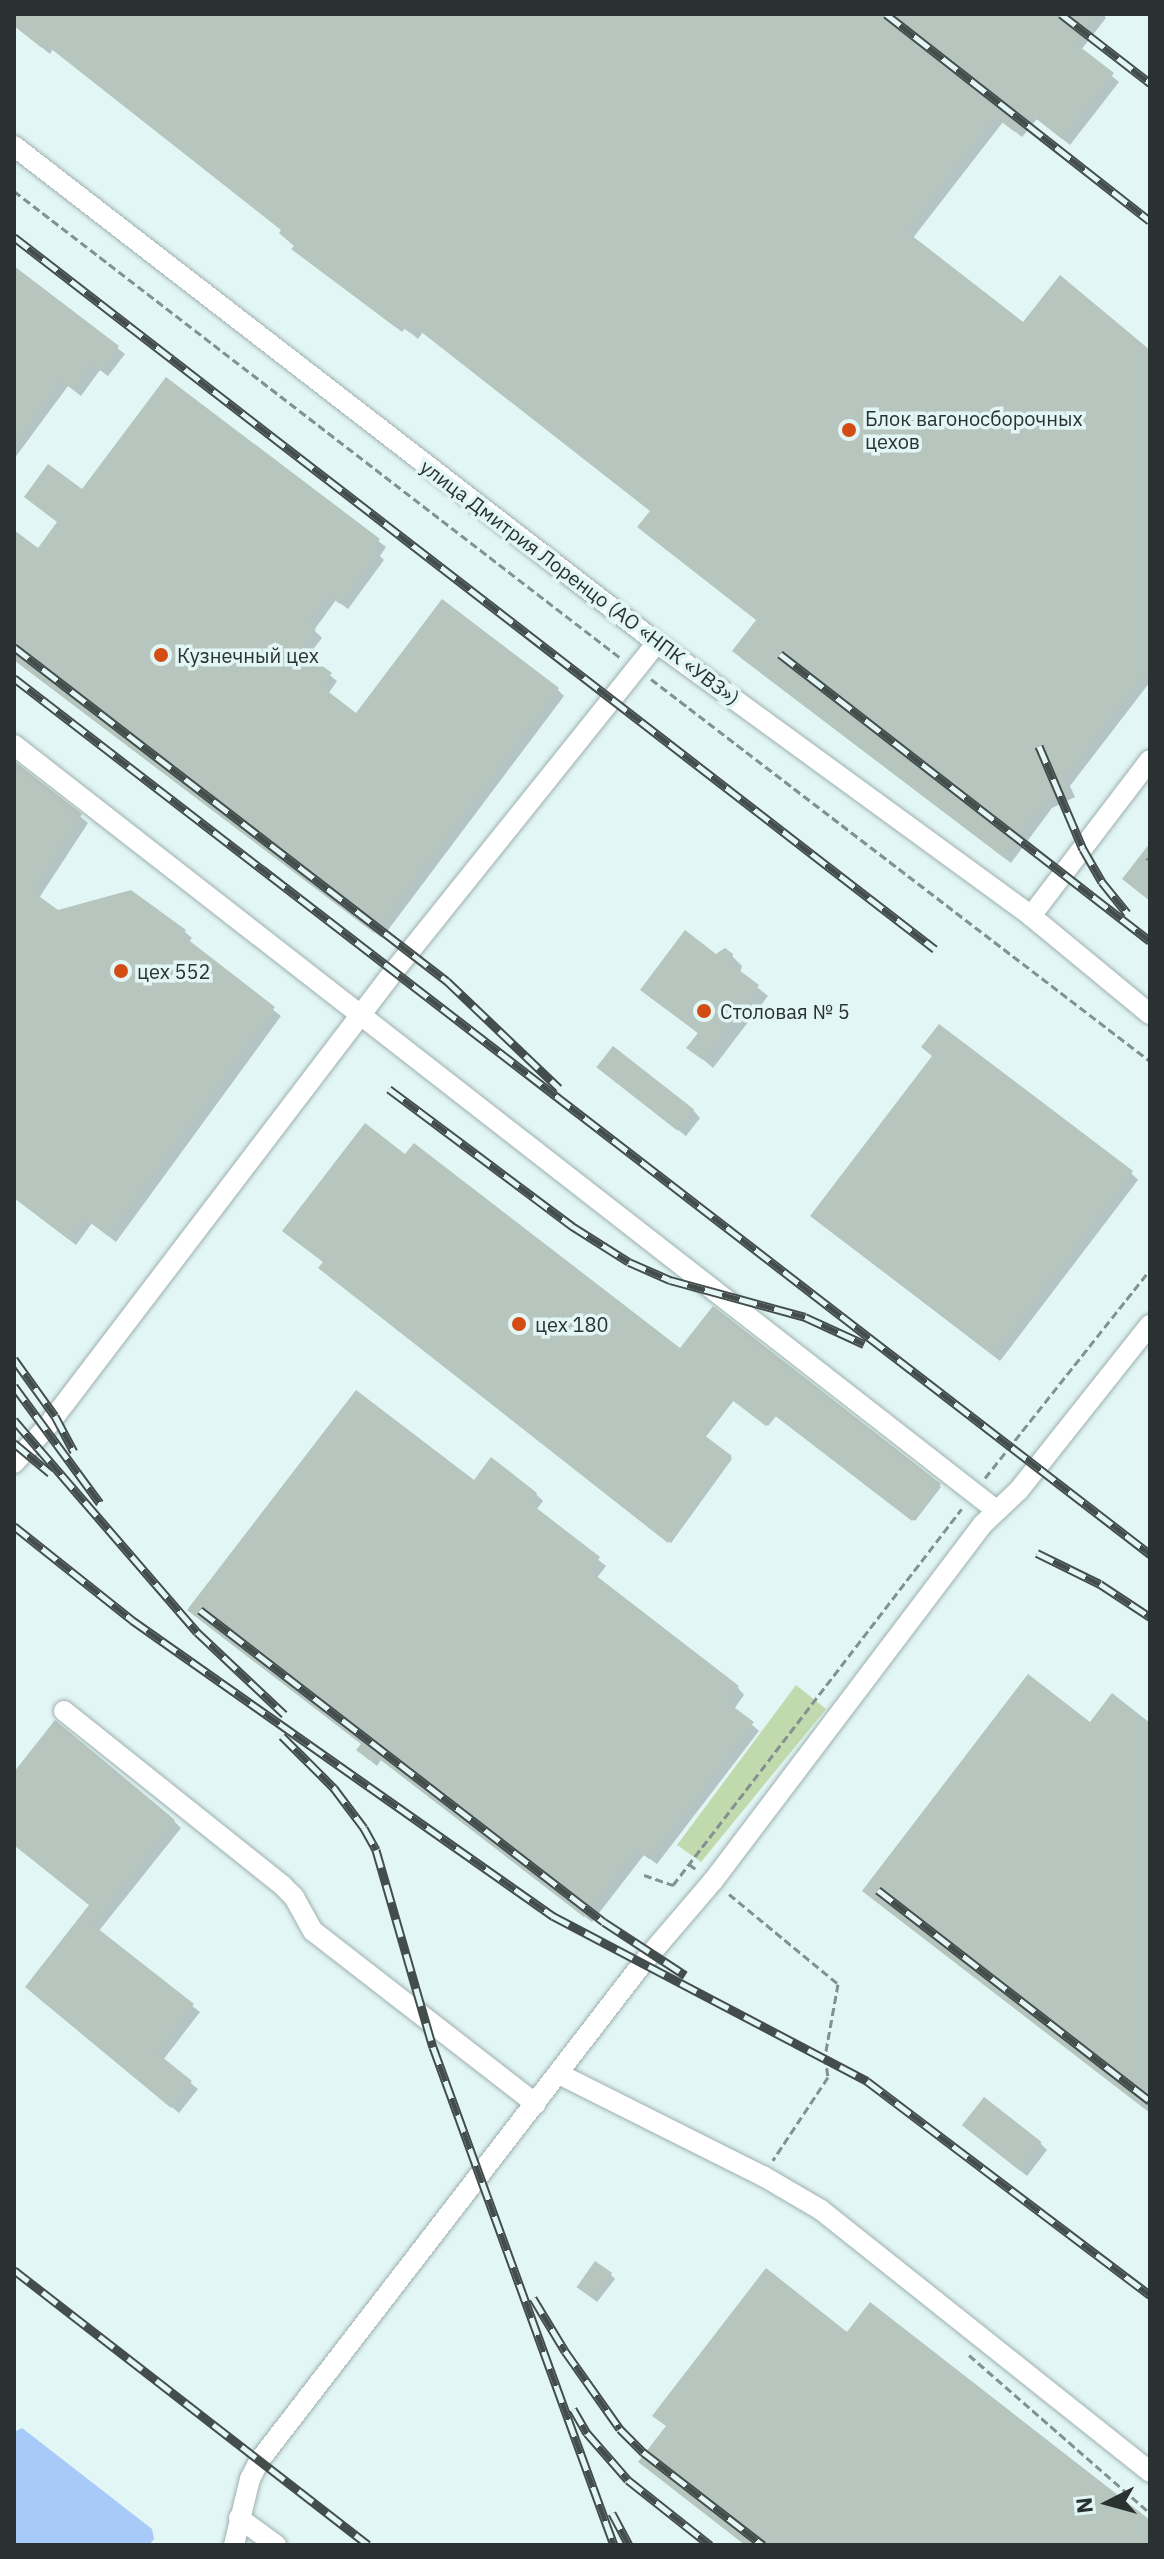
<!DOCTYPE html>
<html>
<head>
<meta charset="utf-8">
<style>
	body { margin:0 }
	#map { position:relative; width:1164px; height:2559px; overflow:hidden; background:#e2f6f5; font-family:"IBM Plex Sans",sans-serif }
	div>[style] { position:absolute }
	[style*='--x'] { left:calc(var(--x)*1px); top:calc(var(--y)*1px); width:calc(var(--w)*1px); rotate:calc(var(--a)*1deg) }
	.green>* { inset:0; background:#c1daad }
	.water>* { inset:0; background:#a7caf8 }
	.shadow>* { inset:0; background:#0003 }
	.building>* { inset:0; background:#b6c5bd; transform-origin:0 0 }
	.path>* { height:3px; margin-top:-1.5px; transform-origin:0; background:repeating-linear-gradient(90deg,#839190 0 8px,transparent 0 12px) }
	.roads { filter:drop-shadow(0 0 2px #9db0af) drop-shadow(0 0 2px #9db0af) }
	.minor>* { height:20px; margin:-10px; padding:0 10px; transform-origin:10px; border-radius:10px; background:#fff }
	.rail>* { height:9px; margin-top:-4.5px; transform-origin:0; background:repeating-linear-gradient(90deg,#e2f6f5 0 18px,#434d4c 0 36px); box-sizing:border-box; border-block:2px solid #434d4c }
	.dots>* { width:22px; height:22px; translate:-50% -50%; box-sizing:border-box; border:4px solid #e2f6f5; border-radius:50% }
	span { translate:-50% -50%; white-space:nowrap; text-align:center; line-height:1.15; -webkit-text-stroke:7px #e2f6f5; paint-order:stroke }
	.poi-label { font-size:20px; color:#2a3231 }
	.left { translate:0 -50%; text-align:left }
	.street-label { font-size:20px; color:#2a3231 }
	.frame { position:absolute; inset:0; border:16px solid #2a3231; pointer-events:none }
	.north { position:absolute; left:1068px; top:2463px; width:80px; height:80px; -webkit-text-stroke:6px #e2f6f5; paint-order:stroke; rotate:264deg; font-size:22px; font-weight:700; line-height:32px; text-align:center; color:#2a3231 }
	.north::after { content:''; display:block; margin:auto; width:28px; height:36px; background:#2a3231; clip-path:polygon(50% 0,100% 100%,50% 72%,0 100%) }
</style>
</head>
<body>
<div id="map">
	<div class="green">
		<div style="clip-path:polygon(796px 1685px,826px 1709px,701px 1862px,677px 1845px)"></div>
	</div>
	<div class="water">
		<div style="clip-path:polygon(22px 2428px,152px 2529px,154px 2539px,149px 2545px,14px 2545px,14px 2432px)"></div>
	</div>
	<div class="shadow">
		<div style="clip-path:polygon(14px 14px,1103px 14px,1106px 18px,1081px 50px,1119px 82px,1070px 145px,1037px 119px,1022px 137px,1003px 122px,913px 238px,1023px 325px,1150px 353px,1150px 682px,1070px 786px,1075px 797px,1052px 808px,1011px 863px,741px 658px,758px 621px,652px 512px,423px 332px,418px 339px,405px 328px,402px 332px,301px 255px,283px 230px,53px 49px,50px 54px,14px 25px)"></div>
		<div style="clip-path:polygon(14px 269px,125px 354px,108px 376px,100px 370px,81px 396px,68px 386px,14px 459px)"></div>
		<div style="clip-path:polygon(166px 380px,386px 547px,380px 556px,384px 560px,348px 609px,336px 600px,314px 630px,322px 638px,307px 657px,337px 681px,328px 694px,357px 716px,557px 689px,564px 696px,382px 938px,14px 660px,14px 532px,38px 551px)"></div>
		<div style="clip-path:polygon(14px 762px,88px 823px,39px 898px,57px 913px,130px 892px,185px 932px,192px 938px,188px 943px,281px 1016px,116px 1242px,92px 1223px,76px 1245px,14px 1197px)"></div>
		<div style="clip-path:polygon(716px 956px,732px 956px,742px 966px,740px 973px,768px 996px,713px 1068px,689px 1047px,699px 1034px,643px 990px)"></div>
		<div style="clip-path:polygon(607px 1075px,694px 1111px,700px 1118px,686px 1136px)"></div>
		<div style="clip-path:polygon(1131px 1173px,1138px 1180px,1000px 1361px,820px 1223px)"></div>
		<div style="clip-path:polygon(322px 1270px,681px 1351px,713px 1309px,941px 1487px,915px 1521px,777px 1415px,768px 1426px,734px 1400px,705px 1438px,732px 1459px,671px 1543px)"></div>
		<div style="clip-path:polygon(474px 1483px,536px 1494px,543px 1501px,536px 1510px,606px 1566px,596px 1579px,738px 1688px,744px 1695px,734px 1709px,759px 1731px,657px 1864px,644px 1855px,592px 1922px,381px 1760px,377px 1766px,366px 1757px)"></div>
		<div style="clip-path:polygon(14px 1775px,174px 1821px,181px 1828px,98px 1932px,200px 2012px,163px 2060px,198px 2089px,179px 2113px,35px 1994px,91px 1906px,14px 1845px)"></div>
		<div style="clip-path:polygon(972px 2132px,1040px 2143px,1047px 2150px,1027px 2176px)"></div>
		<div style="clip-path:polygon(610px 2274px,615px 2279px,597px 2302px,583px 2291px)"></div>
		<div style="clip-path:polygon(848px 2334px,1150px 2522px,1150px 2545px,746px 2545px)"></div>
	</div>
	<div class="building">
		<div style="clip-path:polygon(14px 14px,1097px 14px,1075px 43px,1114px 73px,1062px 139px,1029px 113px,1015px 132px,995px 117px,906px 231px,1023px 322px,1060px 275px,1150px 350px,1150px 666px,1064px 778px,1069px 789px,1045px 801px,1003px 857px,732px 651px,756px 620px,637px 527px,650px 511px,415px 327px,410px 333px,397px 323px,394px 326px,291px 249px,294px 246px,279px 233px,281px 230px,45px 44px,42px 48px,14px 26px)"></div>
		<div style="clip-path:polygon(14px 266px,119px 346px,100px 371px,92px 365px,74px 390px,61px 381px,14px 443px)"></div>
		<div style="clip-path:polygon(166px 377px,380px 539px,373px 548px,379px 552px,340px 604px,328px 595px,307px 623px,316px 629px,301px 650px,332px 673px,321px 686px,356px 713px,442px 599px,559px 688px,374px 933px,14px 660px,14px 530px,38px 548px,57px 522px,24px 497px,48px 464px,82px 489px)"></div>
		<div style="clip-path:polygon(14px 761px,82px 814px,32px 891px,58px 910px,131px 890px,186px 930px,182px 935px,275px 1007px,108px 1236px,84px 1218px,68px 1239px,14px 1198px)"></div>
		<div style="clip-path:polygon(1150px 843px,1150px 901px,1122px 879px)"></div>
		<div style="clip-path:polygon(685px 930px,716px 954px,725px 948px,733px 954px,731px 964px,759px 985px,703px 1060px,686px 1048px,698px 1033px,640px 990px)"></div>
		<div style="clip-path:polygon(939px 1024px,1133px 1171px,993px 1355px,810px 1216px,932px 1056px,921px 1047px)"></div>
		<div style="left:613px;top:1046px;width:103px;height:27px;rotate:38deg"></div>
		<div style="clip-path:polygon(365px 1123px,405px 1154px,414px 1143px,680px 1348px,713px 1306px,941px 1484px,912px 1521px,774px 1415px,766px 1426px,732px 1400px,704px 1435px,732px 1456px,668px 1543px,318px 1268px,323px 1262px,282px 1231px)"></div>
		<div style="clip-path:polygon(356px 1390px,474px 1480px,491px 1457px,537px 1493px,530px 1503px,600px 1557px,590px 1571px,739px 1686px,727px 1702px,754px 1722px,649px 1859px,636px 1849px,584px 1917px,373px 1754px,369px 1760px,356px 1750px,361px 1744px,187px 1610px)"></div>
		<div style="clip-path:polygon(1028px 1674px,1090px 1722px,1112px 1693px,1150px 1723px,1150px 2113px,862px 1891px)"></div>
		<div style="clip-path:polygon(55px 1720px,175px 1820px,92px 1924px,194px 2004px,156px 2052px,192px 2081px,171px 2108px,25px 1987px,89px 1905px,14px 1845px,14px 1772px)"></div>
		<div style="left:984px;top:2097px;width:73px;height:36px;rotate:38deg"></div>
		<div style="left:595px;top:2261px;width:21px;height:32px;rotate:35deg"></div>
		<div style="clip-path:polygon(766px 2268px,847px 2332px,870px 2302px,1150px 2520px,1150px 2532px,1140px 2545px,745px 2545px,638px 2462px,666px 2426px,652px 2416px)"></div>
	</div>
	<div class="path">
		<div style="--x:14;--y:191;--w:767;--a:37.59"></div>
		<div style="--x:651;--y:679;--w:628;--a:37.44"></div>
		<div style="--x:985;--y:1478;--w:265;--a:-51.6"></div>
		<div style="--x:689;--y:1864;--w:10;--a:37"></div>
		<div style="--x:644;--y:1875;--w:31;--a:19"></div>
		<div style="--x:673;--y:1885;--w:474;--a:-52.5"></div>
		<div style="--x:729;--y:1894;--w:141;--a:39.5"></div>
		<div style="--x:838;--y:1984;--w:73;--a:100.2"></div>
		<div style="--x:825;--y:2056;--w:21;--a:82"></div>
		<div style="--x:828;--y:2077;--w:100;--a:123.5"></div>
		<div style="--x:969;--y:2355;--w:240;--a:41.1"></div>
	</div>
	<div class="roads">
		<div class="minor">
			<div style="--x:14;--y:146;--w:813;--a:37.7"></div>
			<div style="--x:657;--y:643;--w:463;--a:36.1"></div>
			<div style="--x:1031;--y:916;--w:154;--a:39.5"></div>
			<div style="--x:14;--y:745;--w:1245;--a:37.92"></div>
			<div style="--x:1031;--y:916;--w:196;--a:-52.7"></div>
			<div style="--x:14;--y:1463;--w:47;--a:-47.6"></div>
			<div style="--x:46;--y:1428;--w:574;--a:-52.71"></div>
			<div style="--x:394;--y:971;--w:420;--a:-51.3"></div>
			<div style="--x:64;--y:1711;--w:280;--a:38.6"></div>
			<div style="--x:283;--y:1886;--w:16;--a:45"></div>
			<div style="--x:294;--y:1897;--w:39;--a:61"></div>
			<div style="--x:313;--y:1931;--w:282;--a:37.8"></div>
			<div style="--x:559;--y:2074;--w:228;--a:26.6"></div>
			<div style="--x:763;--y:2176;--w:67;--a:30.4"></div>
			<div style="--x:821;--y:2210;--w:421;--a:38.5"></div>
			<div style="--x:239;--y:2518;--w:46;--a:36.1"></div>
			<div style="--x:234;--y:2545;--w:68;--a:-76.4"></div>
			<div style="--x:250;--y:2479;--w:20;--a:-63"></div>
			<div style="--x:259;--y:2461;--w:627;--a:-52.38"></div>
			<div style="--x:642;--y:1964;--w:109;--a:-49.5"></div>
			<div style="--x:713;--y:1881;--w:446;--a:-52.9"></div>
			<div style="--x:982;--y:1525;--w:51;--a:-43.4"></div>
			<div style="--x:1019;--y:1490;--w:211;--a:-51.6"></div>
		</div>
	</div>
	<div class="rail">
		<div style="--x:886;--y:14;--w:335;--a:38.1"></div>
		<div style="--x:1061;--y:14;--w:113;--a:37.8"></div>
		<div style="--x:14;--y:237;--w:1164;--a:37.71"></div>
		<div style="--x:14;--y:647;--w:547;--a:37.65"></div>
		<div style="--x:447;--y:981;--w:155;--a:43.7"></div>
		<div style="--x:780;--y:654;--w:468;--a:37.8"></div>
		<div style="--x:14;--y:678;--w:1435;--a:37.64"></div>
		<div style="--x:1039;--y:746;--w:112;--a:66.9"></div>
		<div style="--x:1083;--y:849;--w:38;--a:60"></div>
		<div style="--x:1102;--y:882;--w:40;--a:51"></div>
		<div style="--x:1149;--y:856;--w:1;--a:45"></div>
		<div style="--x:389;--y:1089;--w:229;--a:36.8"></div>
		<div style="--x:572;--y:1226;--w:67;--a:32.3"></div>
		<div style="--x:629;--y:1262;--w:45;--a:23.7"></div>
		<div style="--x:670;--y:1280;--w:140;--a:15.3"></div>
		<div style="--x:805;--y:1317;--w:65;--a:24.6"></div>
		<div style="--x:14;--y:1359;--w:70;--a:54.3"></div>
		<div style="--x:55;--y:1416;--w:40;--a:62"></div>
		<div style="--x:14;--y:1386;--w:145;--a:53.7"></div>
		<div style="--x:14;--y:1420;--w:280;--a:49.2"></div>
		<div style="--x:197;--y:1632;--w:120;--a:43.3"></div>
		<div style="--x:14;--y:1443;--w:47;--a:39.8"></div>
		<div style="--x:14;--y:1526;--w:151;--a:38.5"></div>
		<div style="--x:132;--y:1620;--w:515;--a:35.11"></div>
		<div style="--x:553;--y:1916;--w:355;--a:27.7"></div>
		<div style="--x:867;--y:2081;--w:355;--a:37.1"></div>
		<div style="--x:1037;--y:1553;--w:70;--a:26.2"></div>
		<div style="--x:1100;--y:1584;--w:60;--a:33.4"></div>
		<div style="--x:200;--y:1610;--w:510;--a:37.68"></div>
		<div style="--x:604;--y:1922;--w:97;--a:33.2"></div>
		<div style="--x:282;--y:1736;--w:74;--a:45"></div>
		<div style="--x:334;--y:1788;--w:50;--a:53.1"></div>
		<div style="--x:364;--y:1828;--w:25;--a:61"></div>
		<div style="--x:376;--y:1850;--w:205;--a:73.9"></div>
		<div style="--x:433;--y:2047;--w:530;--a:70.03"></div>
		<div style="--x:878;--y:1890;--w:344;--a:37.8"></div>
		<div style="--x:14;--y:2270;--w:448;--a:37.8"></div>
		<div style="--x:533;--y:2298;--w:62;--a:58.9"></div>
		<div style="--x:565;--y:2351;--w:95;--a:54.8"></div>
		<div style="--x:620;--y:2429;--w:33;--a:45"></div>
		<div style="--x:643;--y:2452;--w:152;--a:37.8"></div>
		<div style="--x:573;--y:2409;--w:28;--a:60"></div>
		<div style="--x:587;--y:2433;--w:62;--a:48.9"></div>
		<div style="--x:628;--y:2480;--w:105;--a:38.4"></div>
		<div style="--x:612;--y:2513;--w:36;--a:62"></div>
	</div>
	<div class="dots">
		<div style="left:849px;top:430px;background:#d24c14"></div>
		<div style="left:161px;top:655px;background:#d24c14"></div>
		<div style="left:121px;top:971px;background:#d24c14"></div>
		<div style="left:704px;top:1011px;background:#d24c14"></div>
		<div style="left:519px;top:1324px;background:#d24c14"></div>
	</div>
	<div class="poi-label">
		<span class="left" style="left:865px;top:430px">Блок вагоносборочных<br>цехов</span>
		<span class="left" style="left:177px;top:655px">Кузнечный цех</span>
		<span class="left" style="left:137px;top:971px">цех 552</span>
		<span class="left" style="left:720px;top:1011px">Столовая № 5</span>
		<span class="left" style="left:535px;top:1324px">цех 180</span>
	</div>
	<div class="street-label">
		<span style="left:580px;top:582px;rotate:37deg">улица Дмитрия Лоренцо (АО «НПК «УВЗ»)</span>
	</div>
	<div class="frame"></div>
	<div class="north">N</div>
</div>
</body>
</html>
